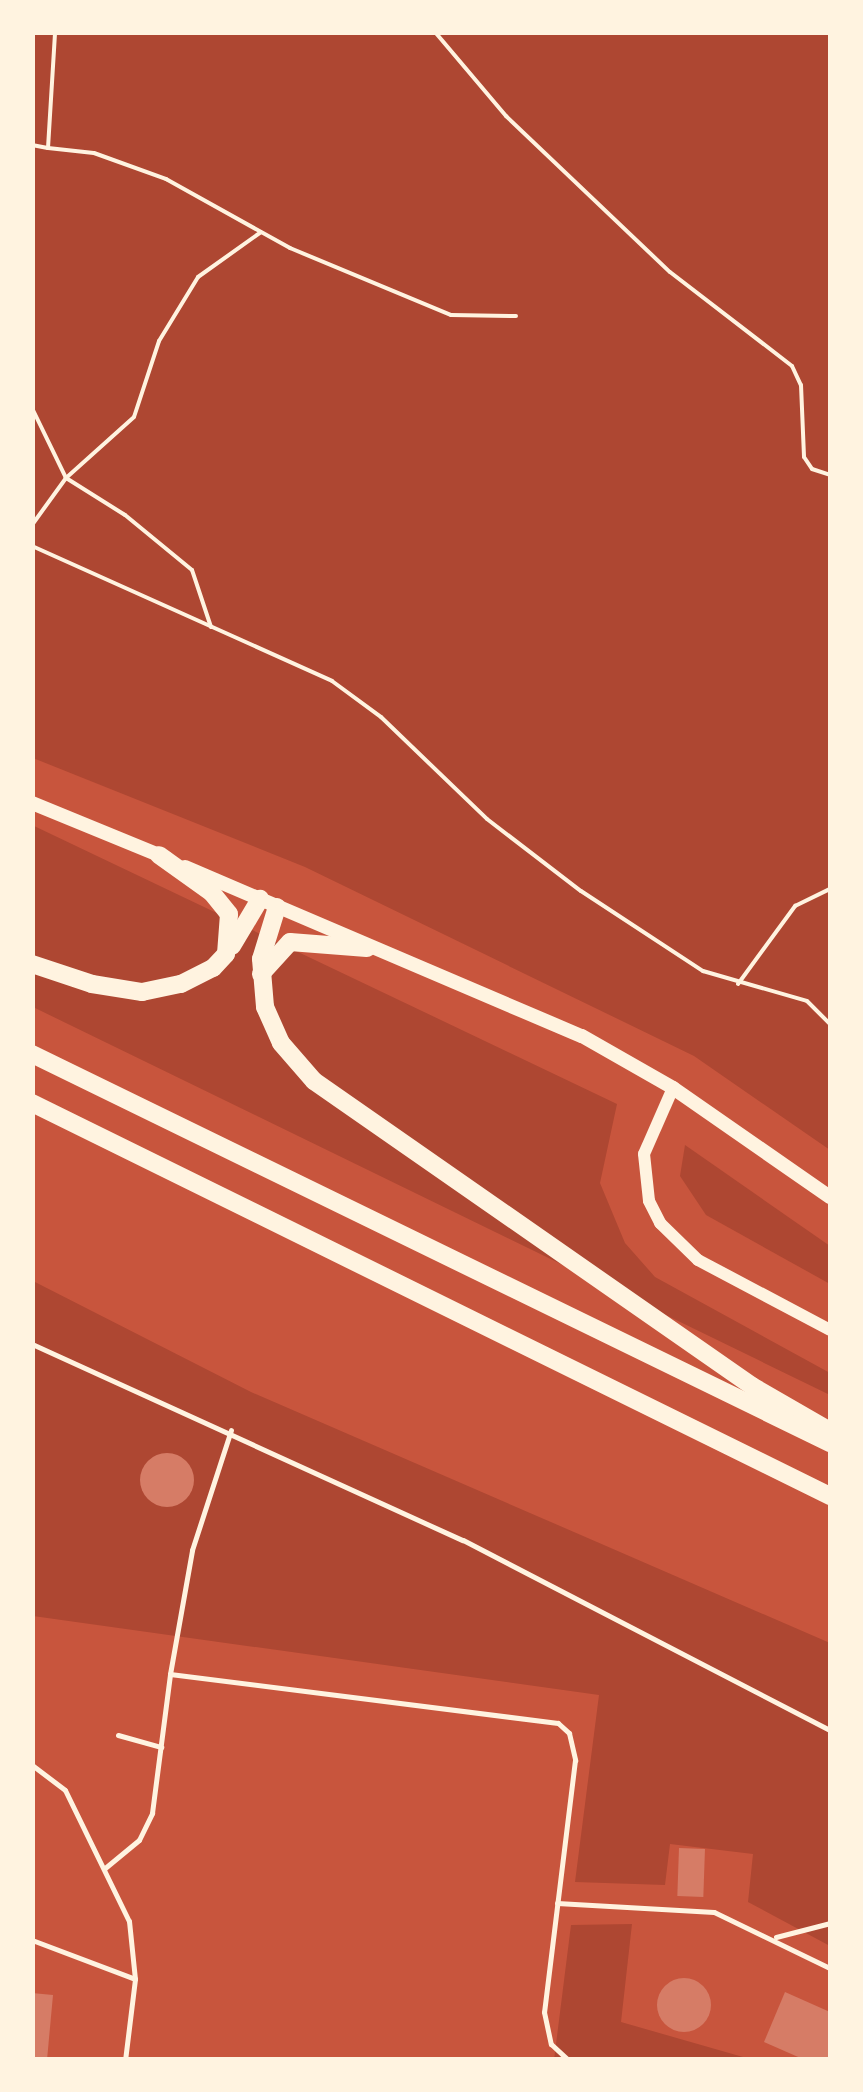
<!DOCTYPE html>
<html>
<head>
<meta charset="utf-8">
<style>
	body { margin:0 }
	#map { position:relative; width:863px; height:2092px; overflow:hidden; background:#c8553d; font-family:Merriweather,serif }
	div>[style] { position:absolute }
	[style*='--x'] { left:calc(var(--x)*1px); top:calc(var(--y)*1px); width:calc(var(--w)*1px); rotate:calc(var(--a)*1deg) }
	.green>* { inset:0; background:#ae4732 }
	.building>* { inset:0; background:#d67c66; transform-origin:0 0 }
	.round { border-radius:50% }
	.path>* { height:4px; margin:-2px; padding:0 2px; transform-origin:2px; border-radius:2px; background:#fff3e0 }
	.service>* { height:5px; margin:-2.5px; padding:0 2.5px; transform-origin:2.5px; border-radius:2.5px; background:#fff3e0 }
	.tertiary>* { height:12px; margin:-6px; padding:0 6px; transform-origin:6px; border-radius:6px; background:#fff3e0 }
	.secondary>* { height:14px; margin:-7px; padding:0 7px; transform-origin:7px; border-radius:7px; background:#fff3e0 }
	.motorway>* { height:18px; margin:-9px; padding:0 9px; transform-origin:9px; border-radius:9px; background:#fff3e0 }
	span { translate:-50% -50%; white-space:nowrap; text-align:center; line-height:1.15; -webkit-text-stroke:10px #fff3e0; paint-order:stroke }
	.frame { position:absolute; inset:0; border:35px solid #fff3e0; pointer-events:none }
</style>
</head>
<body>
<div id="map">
	<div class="green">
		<div style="clip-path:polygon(32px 33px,830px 33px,830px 1150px,694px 1056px,305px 867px,33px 758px)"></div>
		<div style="clip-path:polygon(32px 825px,617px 1104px,600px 1183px,625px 1243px,655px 1277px,830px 1373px,830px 1395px,33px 1007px)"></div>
		<div style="clip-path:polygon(685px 1145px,830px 1246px,830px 1284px,706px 1215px,680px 1176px)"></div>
		<div style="clip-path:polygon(33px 1281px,251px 1392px,830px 1643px,830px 1946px,748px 1902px,753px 1854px,670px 1844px,665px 1885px,575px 1882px,599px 1695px,33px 1616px)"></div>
		<div style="clip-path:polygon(632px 1924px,621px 2022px,750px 2059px,554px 2060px,571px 1925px)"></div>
	</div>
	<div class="building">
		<div class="round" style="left:140px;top:1453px;width:54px;height:54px"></div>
		<div style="left:679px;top:1848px;width:26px;height:48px;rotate:2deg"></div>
		<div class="round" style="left:657px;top:1978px;width:54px;height:54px"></div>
		<div style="clip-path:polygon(785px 1992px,830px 2012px,830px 2060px,805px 2060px,764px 2042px)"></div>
		<div style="clip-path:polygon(32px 1993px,53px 1995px,47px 2060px,32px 2060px)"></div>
	</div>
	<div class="path">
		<div style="--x:435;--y:32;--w:110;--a:49.8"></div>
		<div style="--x:506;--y:116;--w:226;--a:43.6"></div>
		<div style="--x:670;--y:272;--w:154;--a:37.6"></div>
		<div style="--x:792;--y:366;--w:21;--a:65"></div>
		<div style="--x:801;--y:385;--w:72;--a:87.6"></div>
		<div style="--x:804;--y:457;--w:14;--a:56"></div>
		<div style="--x:812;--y:469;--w:19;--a:18"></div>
		<div style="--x:32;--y:145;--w:16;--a:11"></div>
		<div style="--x:48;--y:148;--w:116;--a:-86.5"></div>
		<div style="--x:48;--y:148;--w:46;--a:6.2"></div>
		<div style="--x:94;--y:153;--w:77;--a:19.9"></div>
		<div style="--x:166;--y:179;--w:142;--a:29.1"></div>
		<div style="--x:290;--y:248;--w:174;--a:22.6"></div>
		<div style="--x:451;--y:315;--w:65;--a:0.9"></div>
		<div style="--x:32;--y:408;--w:78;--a:64.1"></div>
		<div style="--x:66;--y:478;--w:58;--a:125.9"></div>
		<div style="--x:32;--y:546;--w:329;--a:24.2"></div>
		<div style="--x:332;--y:681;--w:61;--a:36.3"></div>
		<div style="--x:381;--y:717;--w:147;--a:43.9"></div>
		<div style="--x:487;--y:819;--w:118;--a:37.5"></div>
		<div style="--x:581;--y:891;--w:146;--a:33.3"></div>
		<div style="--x:703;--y:971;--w:108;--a:16.1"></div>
		<div style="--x:807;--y:1001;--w:33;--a:45"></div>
		<div style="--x:211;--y:627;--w:60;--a:-108.4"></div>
		<div style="--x:192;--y:570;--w:87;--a:-140.6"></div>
		<div style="--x:125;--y:515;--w:70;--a:-147.9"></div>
		<div style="--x:66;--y:478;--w:91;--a:-41.9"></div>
		<div style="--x:134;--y:417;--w:80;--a:-71.8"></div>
		<div style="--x:159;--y:341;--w:75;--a:-58.6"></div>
		<div style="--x:198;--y:277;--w:77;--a:-35.5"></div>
		<div style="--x:738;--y:984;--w:97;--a:-53.8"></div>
		<div style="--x:795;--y:906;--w:39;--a:-26"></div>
	</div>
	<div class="service">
		<div style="--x:32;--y:1344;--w:473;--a:24.5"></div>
		<div style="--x:463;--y:1540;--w:413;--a:27.4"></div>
		<div style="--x:170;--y:1674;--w:126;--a:-79.9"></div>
		<div style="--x:192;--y:1550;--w:126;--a:-72"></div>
		<div style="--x:118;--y:1735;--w:45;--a:15.6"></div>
		<div style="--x:32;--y:1765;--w:41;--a:37.1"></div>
		<div style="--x:65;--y:1790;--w:146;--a:64"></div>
		<div style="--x:129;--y:1921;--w:58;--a:84.1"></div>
		<div style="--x:135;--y:1979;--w:82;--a:97"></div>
		<div style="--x:105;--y:1868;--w:44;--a:-39.5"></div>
		<div style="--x:139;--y:1840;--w:30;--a:-64"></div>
		<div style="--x:152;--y:1813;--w:140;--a:-82.6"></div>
		<div style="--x:170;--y:1674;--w:391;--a:7.2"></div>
		<div style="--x:558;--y:1723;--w:15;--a:42"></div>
		<div style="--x:569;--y:1733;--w:28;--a:77"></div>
		<div style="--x:575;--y:1760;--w:254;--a:97"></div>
		<div style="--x:544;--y:2012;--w:33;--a:78"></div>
		<div style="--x:551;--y:2044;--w:23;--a:43"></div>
		<div style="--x:557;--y:1903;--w:157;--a:3.3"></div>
		<div style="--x:714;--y:1912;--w:129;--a:25.8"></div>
		<div style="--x:776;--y:1937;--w:56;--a:-14.5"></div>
		<div style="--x:32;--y:1940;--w:110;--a:20.7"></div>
	</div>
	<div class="tertiary">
		<div style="--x:673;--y:1088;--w:72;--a:113.7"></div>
		<div style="--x:644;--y:1154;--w:47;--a:83.9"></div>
		<div style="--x:649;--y:1201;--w:25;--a:63"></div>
		<div style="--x:660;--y:1223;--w:53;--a:44.2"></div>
		<div style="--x:698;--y:1260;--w:149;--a:27.9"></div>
	</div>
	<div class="secondary">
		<div style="--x:32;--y:803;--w:145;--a:22.3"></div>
		<div style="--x:185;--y:867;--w:431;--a:23.1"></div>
		<div style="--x:582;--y:1036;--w:105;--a:29.7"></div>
		<div style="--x:673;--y:1088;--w:191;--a:34.8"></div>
	</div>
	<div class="motorway">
		<div style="--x:277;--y:907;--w:54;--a:107.1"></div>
		<div style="--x:261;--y:959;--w:48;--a:85.2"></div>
		<div style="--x:265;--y:1007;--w:39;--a:66"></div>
		<div style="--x:281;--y:1043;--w:50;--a:49"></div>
		<div style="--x:314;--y:1081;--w:534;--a:34.85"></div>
		<div style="--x:752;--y:1386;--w:90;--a:30"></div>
		<div style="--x:232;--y:946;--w:55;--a:-59.2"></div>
		<div style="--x:32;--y:964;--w:63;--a:18.4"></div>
		<div style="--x:92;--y:984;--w:51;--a:9.1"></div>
		<div style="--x:142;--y:992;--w:40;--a:-12"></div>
		<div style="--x:181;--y:984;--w:36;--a:-27"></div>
		<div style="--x:213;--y:968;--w:19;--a:-47"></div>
		<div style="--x:226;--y:954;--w:40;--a:-85.7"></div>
		<div style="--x:229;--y:914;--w:27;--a:-129"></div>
		<div style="--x:212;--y:893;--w:65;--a:-144.4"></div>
		<div style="--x:261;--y:974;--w:43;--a:-47.8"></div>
		<div style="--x:290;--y:942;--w:77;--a:4.5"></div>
		<div style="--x:32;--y:1054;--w:888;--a:25.99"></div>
		<div style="--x:32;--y:1103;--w:890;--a:26.22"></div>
	</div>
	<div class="frame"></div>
</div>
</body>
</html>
